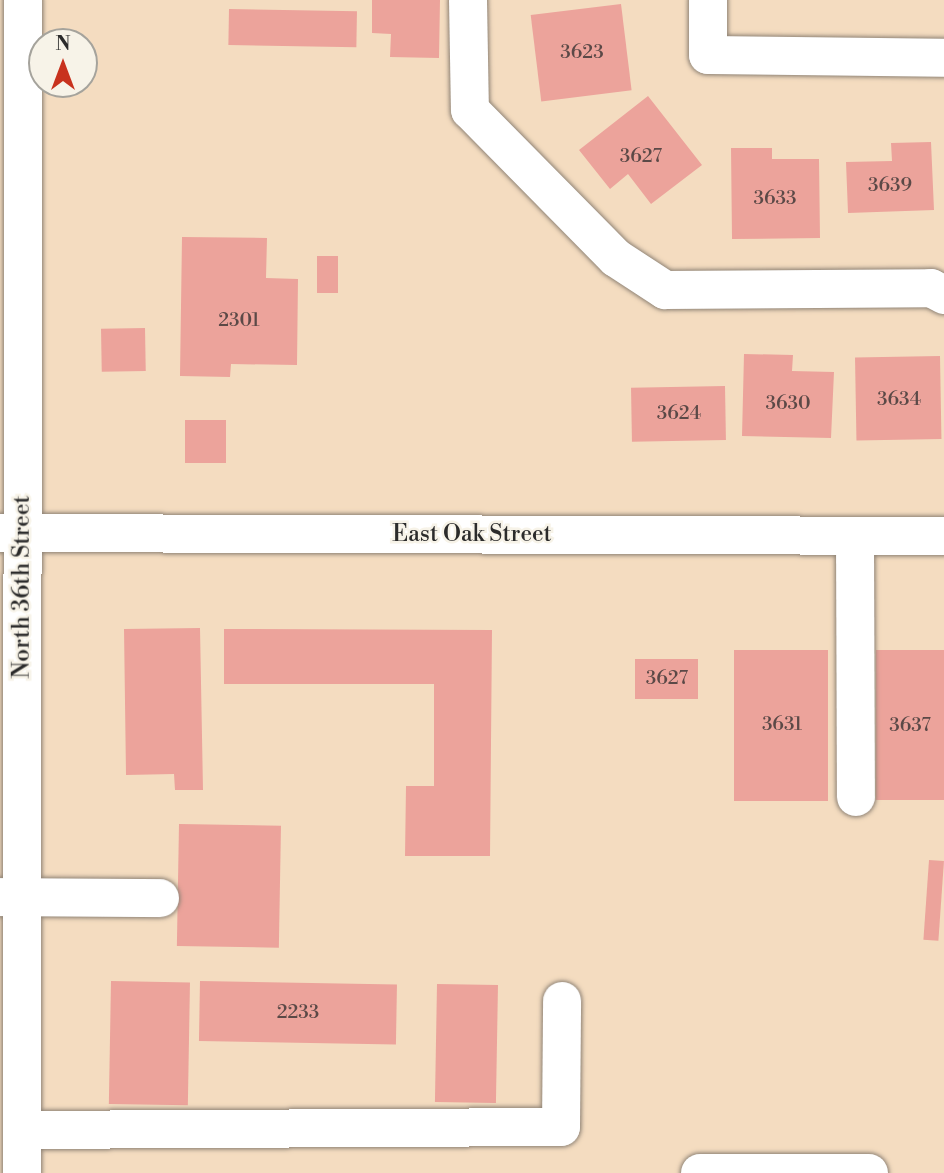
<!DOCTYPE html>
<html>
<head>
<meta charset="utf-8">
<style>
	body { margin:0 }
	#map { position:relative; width:944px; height:1173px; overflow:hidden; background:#f4dcc0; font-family:"Libre Bodoni",serif }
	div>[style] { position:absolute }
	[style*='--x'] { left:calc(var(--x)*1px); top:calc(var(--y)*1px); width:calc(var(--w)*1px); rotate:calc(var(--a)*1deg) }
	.building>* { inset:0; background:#eca39b; transform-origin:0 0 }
	.roads { filter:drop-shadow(0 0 2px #908476) drop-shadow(0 0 2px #908476) }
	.minor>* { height:38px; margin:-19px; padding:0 19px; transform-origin:19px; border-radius:19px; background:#fff }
	.major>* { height:38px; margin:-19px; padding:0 19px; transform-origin:19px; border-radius:19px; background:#fff }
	span { translate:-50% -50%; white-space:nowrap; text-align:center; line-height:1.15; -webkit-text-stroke:5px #f7f3e8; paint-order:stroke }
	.number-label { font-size:19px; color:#5b4947 }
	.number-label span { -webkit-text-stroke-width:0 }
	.street-label { font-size:23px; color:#2b2b2b }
	.north { position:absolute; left:28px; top:28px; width:70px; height:70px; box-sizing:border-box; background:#f7f3e8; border:2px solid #a5a39c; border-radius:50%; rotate:0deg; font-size:19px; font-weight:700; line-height:28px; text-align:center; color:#2b2b2b }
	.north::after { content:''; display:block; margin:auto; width:24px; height:32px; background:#c8321e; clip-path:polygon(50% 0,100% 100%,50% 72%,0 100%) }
</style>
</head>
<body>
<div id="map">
	<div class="building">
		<div style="clip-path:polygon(372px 0,440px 0,439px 58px,390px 57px,391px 34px,372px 33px)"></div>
		<div style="left:621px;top:4px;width:87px;height:91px;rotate:83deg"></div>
		<div style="left:229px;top:9px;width:128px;height:36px;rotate:1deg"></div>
		<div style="clip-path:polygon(648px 96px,702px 165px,651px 204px,628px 174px,610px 189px,579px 150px)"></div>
		<div style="clip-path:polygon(931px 142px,934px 210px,848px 213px,846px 162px,892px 161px,891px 143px)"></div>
		<div style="clip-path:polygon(731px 148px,772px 148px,772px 159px,819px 159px,820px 238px,732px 239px)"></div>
		<div style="clip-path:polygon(182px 237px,267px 238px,266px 278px,298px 279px,297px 365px,231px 364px,230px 377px,180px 376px)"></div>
		<div style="left:317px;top:256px;width:21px;height:37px"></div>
		<div style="left:145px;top:328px;width:43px;height:44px;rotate:89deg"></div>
		<div style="clip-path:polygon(744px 354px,793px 355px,792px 371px,834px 372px,831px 438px,742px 436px)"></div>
		<div style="left:940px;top:356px;width:83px;height:85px;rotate:89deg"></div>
		<div style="left:725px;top:386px;width:54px;height:94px;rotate:89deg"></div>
		<div style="left:185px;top:420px;width:41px;height:43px"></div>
		<div style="clip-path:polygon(200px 628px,203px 790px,175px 790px,174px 774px,126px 775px,124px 629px)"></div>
		<div style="clip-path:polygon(224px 629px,492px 630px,490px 856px,405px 856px,406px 786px,434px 786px,434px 684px,224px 684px)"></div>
		<div style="left:734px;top:650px;width:94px;height:151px"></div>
		<div style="left:944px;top:650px;width:150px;height:68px;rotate:90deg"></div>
		<div style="left:635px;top:659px;width:63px;height:40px"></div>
		<div style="left:179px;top:824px;width:102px;height:122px;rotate:1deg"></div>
		<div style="left:929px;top:860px;width:15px;height:80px;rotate:4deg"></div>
		<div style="left:111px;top:981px;width:79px;height:123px;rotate:1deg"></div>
		<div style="left:200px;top:981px;width:197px;height:60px;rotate:1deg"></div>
		<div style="left:437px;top:984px;width:61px;height:118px;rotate:1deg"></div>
	</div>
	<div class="roads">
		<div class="minor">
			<div style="--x:468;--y:0;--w:110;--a:89"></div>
			<div style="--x:470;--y:110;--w:208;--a:45.4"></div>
			<div style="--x:616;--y:258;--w:59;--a:33.1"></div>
			<div style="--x:665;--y:290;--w:266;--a:-0.4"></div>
			<div style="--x:931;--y:288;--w:15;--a:28"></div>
			<div style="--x:708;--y:0;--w:55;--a:90"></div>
			<div style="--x:708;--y:55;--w:236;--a:0.7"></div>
			<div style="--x:0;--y:533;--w:944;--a:0.18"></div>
			<div style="--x:855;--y:536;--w:261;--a:89.8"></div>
			<div style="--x:0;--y:897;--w:160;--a:0.4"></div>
			<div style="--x:22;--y:1130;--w:539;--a:-0.32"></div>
			<div style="--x:561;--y:1127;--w:126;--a:-89.5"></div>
			<div style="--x:700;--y:1173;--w:169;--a:0"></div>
		</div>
		<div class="major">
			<div style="--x:22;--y:1173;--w:1173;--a:-89.95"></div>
		</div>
	</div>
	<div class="number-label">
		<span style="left:582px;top:53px">3623</span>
		<span style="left:641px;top:157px">3627</span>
		<span style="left:890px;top:186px">3639</span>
		<span style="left:775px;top:199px">3633</span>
		<span style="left:239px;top:321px">2301</span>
		<span style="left:899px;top:400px">3634</span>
		<span style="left:788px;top:404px">3630</span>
		<span style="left:679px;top:414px">3624</span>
		<span style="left:667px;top:679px">3627</span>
		<span style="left:782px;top:725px">3631</span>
		<span style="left:910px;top:726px">3637</span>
		<span style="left:298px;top:1013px">2233</span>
	</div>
	<div class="street-label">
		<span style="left:472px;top:534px">East Oak Street</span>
		<span style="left:22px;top:587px;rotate:-90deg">North 36th Street</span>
	</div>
	<div class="north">N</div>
</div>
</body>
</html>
